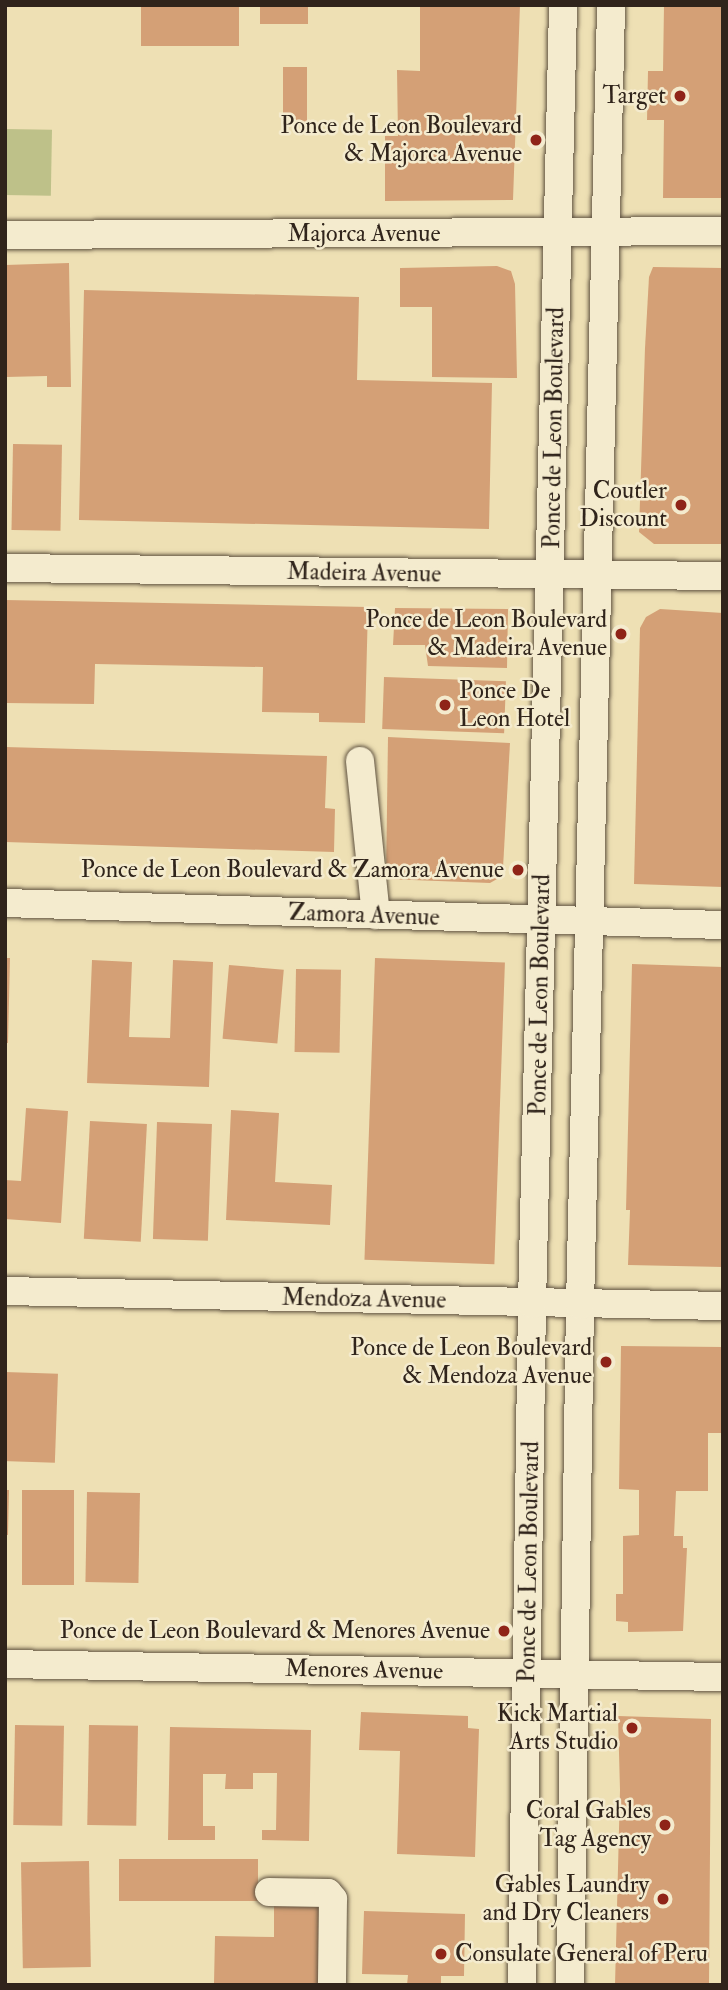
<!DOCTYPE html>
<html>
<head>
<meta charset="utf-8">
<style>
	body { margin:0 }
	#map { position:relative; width:728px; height:1990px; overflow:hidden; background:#eee0b4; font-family:"IM FELL Double Pica",serif }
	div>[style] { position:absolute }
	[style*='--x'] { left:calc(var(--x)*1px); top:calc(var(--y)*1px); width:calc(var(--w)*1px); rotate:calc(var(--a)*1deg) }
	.green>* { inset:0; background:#bec189; transform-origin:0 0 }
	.building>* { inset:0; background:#d4a076; transform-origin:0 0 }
	.roads { filter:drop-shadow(0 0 2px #605341) drop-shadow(0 0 2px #605341) }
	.minor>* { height:28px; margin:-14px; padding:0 14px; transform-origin:14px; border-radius:14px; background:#f4ebce }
	.dots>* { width:19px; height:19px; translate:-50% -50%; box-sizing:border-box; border:4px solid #f4ebce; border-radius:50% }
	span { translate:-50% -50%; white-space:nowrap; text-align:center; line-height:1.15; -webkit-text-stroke:5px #f4ebce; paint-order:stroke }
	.poi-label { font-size:24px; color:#30241b }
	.right { translate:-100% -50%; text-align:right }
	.left { translate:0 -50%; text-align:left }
	.street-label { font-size:24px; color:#30241b }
	.frame { position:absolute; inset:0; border:7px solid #30241b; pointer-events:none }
</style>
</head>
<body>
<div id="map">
	<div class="green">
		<div style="left:5px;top:129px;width:47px;height:66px;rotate:1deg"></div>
	</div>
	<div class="building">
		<div style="left:141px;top:5px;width:98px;height:41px"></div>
		<div style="left:260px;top:5px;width:48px;height:19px"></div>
		<div style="clip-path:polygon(420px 5px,520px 5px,513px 200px,385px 201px,385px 136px,398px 136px,397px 70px,420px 71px)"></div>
		<div style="clip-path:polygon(664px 5px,723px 5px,723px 198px,663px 198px,664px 120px,647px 120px,648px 71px,663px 71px)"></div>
		<div style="left:283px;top:67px;width:24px;height:59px"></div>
		<div style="clip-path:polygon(69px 263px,71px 387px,47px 387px,47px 376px,6px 377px,5px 265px)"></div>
		<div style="clip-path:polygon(497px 266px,511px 271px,515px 284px,517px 378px,432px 377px,432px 307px,400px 307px,400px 268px)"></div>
		<div style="clip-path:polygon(653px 267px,723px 268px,723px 544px,654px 544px,639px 532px,645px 348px,649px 277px)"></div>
		<div style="clip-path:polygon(84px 290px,359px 297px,357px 380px,492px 383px,489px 529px,79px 520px)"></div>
		<div style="left:13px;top:444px;width:49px;height:86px;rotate:1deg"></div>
		<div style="clip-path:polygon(5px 600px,368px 607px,365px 723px,319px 722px,319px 713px,262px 712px,263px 667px,95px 664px,94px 704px,5px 703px)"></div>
		<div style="clip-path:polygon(395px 608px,508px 609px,507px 668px,428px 666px,425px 645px,393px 645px)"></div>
		<div style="clip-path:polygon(660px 609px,723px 613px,723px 887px,634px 884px,640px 628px,646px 617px)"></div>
		<div style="left:384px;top:677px;width:122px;height:52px;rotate:2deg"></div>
		<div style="clip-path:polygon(388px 737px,510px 743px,503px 868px,497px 879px,490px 883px,386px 879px)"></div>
		<div style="clip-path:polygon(5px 747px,327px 756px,325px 808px,335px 809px,334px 852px,5px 842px)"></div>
		<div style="clip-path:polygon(5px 958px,10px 958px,8px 1043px,5px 1043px)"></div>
		<div style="left:375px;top:958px;width:130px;height:302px;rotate:2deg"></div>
		<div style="clip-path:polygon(92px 960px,132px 962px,129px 1037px,170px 1038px,173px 960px,213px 962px,209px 1087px,87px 1083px)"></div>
		<div style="clip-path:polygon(632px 964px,723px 967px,723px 1267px,628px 1265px,630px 1210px,626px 1210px)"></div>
		<div style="left:229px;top:965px;width:55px;height:74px;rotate:5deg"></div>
		<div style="left:296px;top:969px;width:45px;height:83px;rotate:1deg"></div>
		<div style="clip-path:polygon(26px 1108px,68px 1111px,61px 1223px,5px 1219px,5px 1180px,21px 1181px)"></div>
		<div style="clip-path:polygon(231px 1110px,279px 1113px,275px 1182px,332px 1185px,330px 1225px,226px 1220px)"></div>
		<div style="left:90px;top:1121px;width:57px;height:118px;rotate:3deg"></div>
		<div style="left:157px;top:1122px;width:55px;height:117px;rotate:2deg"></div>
		<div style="clip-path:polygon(621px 1346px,723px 1347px,723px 1433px,708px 1433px,708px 1491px,676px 1491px,674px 1536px,683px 1536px,683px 1548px,687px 1548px,683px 1631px,628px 1632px,628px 1622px,616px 1621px,616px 1594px,623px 1594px,623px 1536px,639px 1535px,639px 1490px,619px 1489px)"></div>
		<div style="left:5px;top:1372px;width:53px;height:89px;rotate:2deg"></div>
		<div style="clip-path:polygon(5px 1490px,9px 1490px,8px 1535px,5px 1535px)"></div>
		<div style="left:22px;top:1490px;width:52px;height:95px"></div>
		<div style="left:87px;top:1492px;width:53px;height:90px;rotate:1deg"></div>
		<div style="clip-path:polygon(361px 1712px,468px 1716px,468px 1728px,479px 1729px,475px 1857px,397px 1854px,400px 1751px,359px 1750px)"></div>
		<div style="clip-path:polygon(618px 1716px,711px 1719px,709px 1985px,615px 1985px,620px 1790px)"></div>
		<div style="left:15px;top:1725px;width:49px;height:100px;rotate:1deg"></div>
		<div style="left:89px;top:1725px;width:49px;height:100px;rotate:1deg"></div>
		<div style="clip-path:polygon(170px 1727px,311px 1730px,309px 1841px,262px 1840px,262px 1830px,276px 1830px,277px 1773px,253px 1773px,253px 1789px,225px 1789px,226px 1774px,203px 1774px,203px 1826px,215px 1826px,215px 1840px,168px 1840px)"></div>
		<div style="left:119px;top:1859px;width:139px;height:42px"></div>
		<div style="left:89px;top:1861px;width:106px;height:68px;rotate:89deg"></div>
		<div style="clip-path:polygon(274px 1906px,323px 1906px,322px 1985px,214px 1983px,215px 1936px,274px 1937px)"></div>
		<div style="clip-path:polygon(364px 1911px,465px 1914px,464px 1976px,441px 1976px,441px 1985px,407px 1985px,408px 1975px,362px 1974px)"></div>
	</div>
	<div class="roads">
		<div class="minor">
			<div style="--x:5;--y:235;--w:718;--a:-0.32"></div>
			<div style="--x:5;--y:568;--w:718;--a:0.64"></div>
			<div style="--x:360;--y:761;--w:155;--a:84.1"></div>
			<div style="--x:5;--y:903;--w:718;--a:1.76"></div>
			<div style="--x:5;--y:1291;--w:718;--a:1.2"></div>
			<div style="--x:5;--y:1664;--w:718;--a:1.04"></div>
			<div style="--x:269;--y:1892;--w:59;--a:1"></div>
			<div style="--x:328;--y:1893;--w:8;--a:50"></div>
			<div style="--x:333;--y:1899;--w:86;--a:90.7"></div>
			<div style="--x:522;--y:1985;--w:681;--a:-89.16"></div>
			<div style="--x:532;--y:1304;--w:1299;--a:-88.63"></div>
			<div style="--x:570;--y:1985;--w:680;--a:-89.16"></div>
			<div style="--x:580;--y:1305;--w:1300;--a:-88.63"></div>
		</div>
	</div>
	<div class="dots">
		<div style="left:680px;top:96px;background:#8f2418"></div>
		<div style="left:536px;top:140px;background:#8f2418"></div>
		<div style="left:681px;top:505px;background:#8f2418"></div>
		<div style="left:621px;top:634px;background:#8f2418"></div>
		<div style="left:445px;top:705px;background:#8f2418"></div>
		<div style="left:518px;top:870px;background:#8f2418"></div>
		<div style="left:606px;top:1362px;background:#8f2418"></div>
		<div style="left:504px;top:1631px;background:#8f2418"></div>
		<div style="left:632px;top:1728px;background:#8f2418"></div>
		<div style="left:665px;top:1825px;background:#8f2418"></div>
		<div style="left:663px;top:1899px;background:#8f2418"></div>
		<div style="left:441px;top:1954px;background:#8f2418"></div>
	</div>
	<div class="poi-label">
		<span class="right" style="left:666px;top:96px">Target</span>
		<span class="right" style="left:522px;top:140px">Ponce de Leon Boulevard<br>&amp; Majorca Avenue</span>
		<span class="right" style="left:667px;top:505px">Coutler<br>Discount</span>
		<span class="right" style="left:607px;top:634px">Ponce de Leon Boulevard<br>&amp; Madeira Avenue</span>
		<span class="left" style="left:459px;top:705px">Ponce De<br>Leon Hotel</span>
		<span class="right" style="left:504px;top:870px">Ponce de Leon Boulevard &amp; Zamora Avenue</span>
		<span class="right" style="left:592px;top:1362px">Ponce de Leon Boulevard<br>&amp; Mendoza Avenue</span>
		<span class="right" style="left:490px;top:1631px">Ponce de Leon Boulevard &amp; Menores Avenue</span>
		<span class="right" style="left:618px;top:1728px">Kick Martial<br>Arts Studio</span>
		<span class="right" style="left:651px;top:1825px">Coral Gables<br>Tag Agency</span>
		<span class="right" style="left:649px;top:1899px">Gables Laundry<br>and Dry Cleaners</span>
		<span class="left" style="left:455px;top:1954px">Consulate General of Peru</span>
	</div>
	<div class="street-label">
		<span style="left:364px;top:234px">Majorca Avenue</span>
		<span style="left:554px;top:428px;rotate:-89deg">Ponce de Leon Boulevard</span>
		<span style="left:364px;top:573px;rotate:1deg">Madeira Avenue</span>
		<span style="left:364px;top:915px;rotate:2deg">Zamora Avenue</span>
		<span style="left:540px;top:995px;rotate:-89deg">Ponce de Leon Boulevard</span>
		<span style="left:364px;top:1299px;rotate:1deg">Mendoza Avenue</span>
		<span style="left:529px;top:1562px;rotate:-89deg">Ponce de Leon Boulevard</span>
		<span style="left:364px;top:1670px;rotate:1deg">Menores Avenue</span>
	</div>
	<div class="frame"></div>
</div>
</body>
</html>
